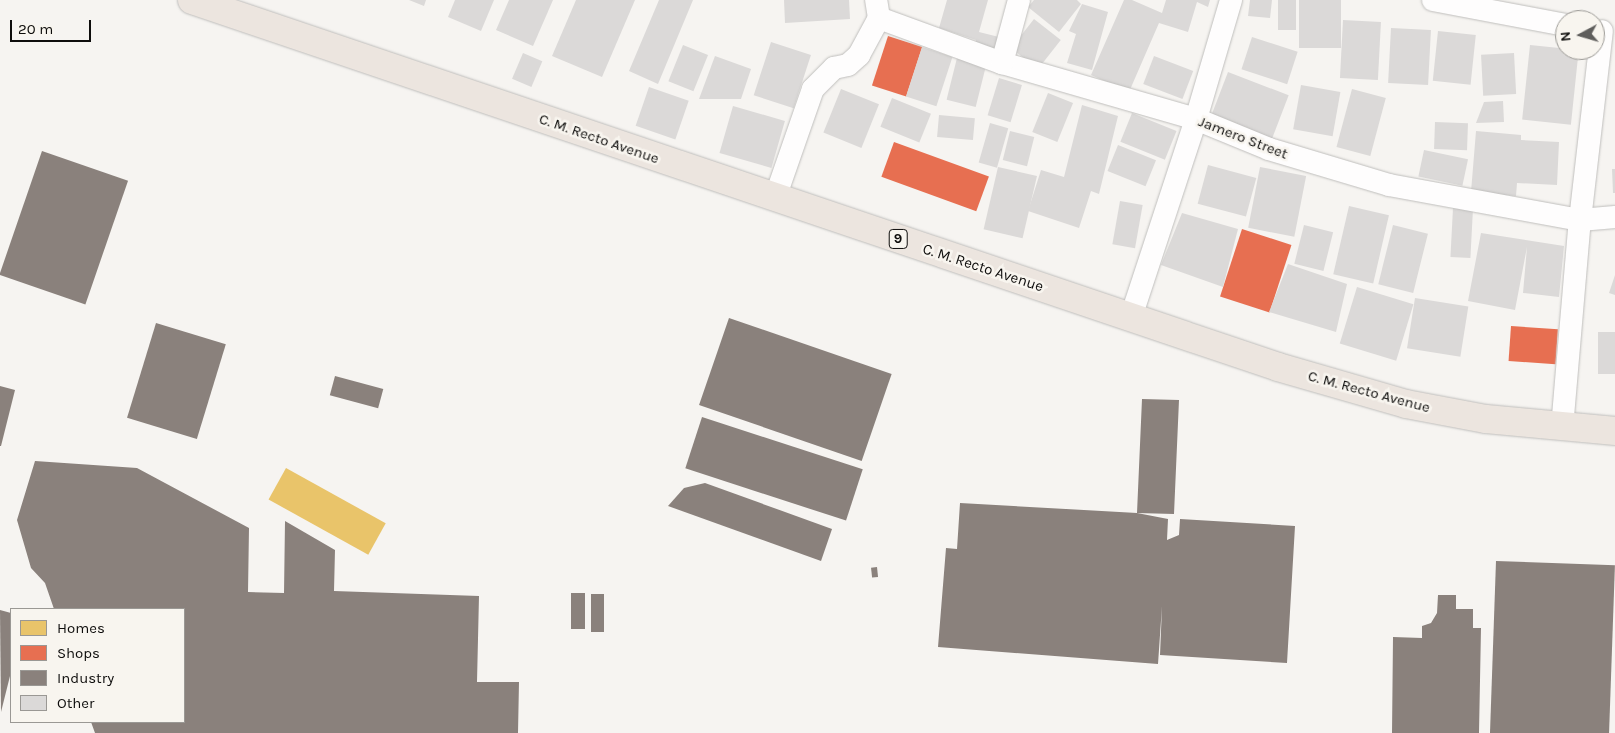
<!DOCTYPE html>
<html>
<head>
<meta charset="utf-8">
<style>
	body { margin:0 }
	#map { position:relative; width:1615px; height:733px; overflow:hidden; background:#f6f4f1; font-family:Karla,sans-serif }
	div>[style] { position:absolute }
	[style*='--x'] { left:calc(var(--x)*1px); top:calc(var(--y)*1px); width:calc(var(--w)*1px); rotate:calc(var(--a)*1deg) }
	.homes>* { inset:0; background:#e9c46a; transform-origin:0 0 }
	.shops>* { inset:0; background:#e76f51; transform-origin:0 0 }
	.industry>* { inset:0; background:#8a817c; transform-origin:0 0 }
	.building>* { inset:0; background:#dbd9d8; transform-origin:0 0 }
	.roads { filter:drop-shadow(0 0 1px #bfbebc) drop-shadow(0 0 1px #bfbebc) }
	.minor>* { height:22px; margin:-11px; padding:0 11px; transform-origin:11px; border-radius:11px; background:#fefdfd }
	.trunk>* { height:28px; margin:-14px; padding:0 14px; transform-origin:14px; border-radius:14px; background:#ece5df }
	span { translate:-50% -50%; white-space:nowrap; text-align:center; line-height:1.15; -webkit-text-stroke:5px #f8f5ef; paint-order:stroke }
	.shield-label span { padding:1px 4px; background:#f8f5ef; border:1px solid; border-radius:4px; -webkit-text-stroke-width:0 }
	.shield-label { font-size:14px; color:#0e0d0c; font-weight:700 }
	.street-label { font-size:15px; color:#0e0d0c }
	.legend { position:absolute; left:10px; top:608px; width:175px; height:115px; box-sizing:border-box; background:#f8f5ef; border:1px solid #9a9894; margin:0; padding:6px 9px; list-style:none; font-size:15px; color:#0e0d0c }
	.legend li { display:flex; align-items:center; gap:10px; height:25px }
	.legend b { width:25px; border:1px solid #9a9894 }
	.north { position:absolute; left:1555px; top:10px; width:50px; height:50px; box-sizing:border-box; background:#f8f5ef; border:1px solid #9a9894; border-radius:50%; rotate:264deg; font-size:14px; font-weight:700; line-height:20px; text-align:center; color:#0e0d0c }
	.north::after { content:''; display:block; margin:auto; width:18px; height:22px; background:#5f5e5c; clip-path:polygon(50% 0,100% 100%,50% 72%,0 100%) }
	.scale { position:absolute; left:10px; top:20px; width:81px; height:22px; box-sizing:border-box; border:2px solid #0e0d0c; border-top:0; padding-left:6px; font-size:15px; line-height:18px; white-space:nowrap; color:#0e0d0c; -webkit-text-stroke:4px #f8f5ef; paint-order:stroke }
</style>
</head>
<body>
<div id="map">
	<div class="homes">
		<div style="left:286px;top:468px;width:114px;height:36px;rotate:29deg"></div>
	</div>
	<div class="shops">
		<div style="left:888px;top:36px;width:36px;height:52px;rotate:18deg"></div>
		<div style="left:894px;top:142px;width:101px;height:37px;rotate:20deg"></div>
		<div style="left:1242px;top:229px;width:52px;height:71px;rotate:18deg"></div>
		<div style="left:1511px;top:326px;width:47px;height:35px;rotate:4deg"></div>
	</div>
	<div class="industry">
		<div style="left:42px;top:151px;width:91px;height:131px;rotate:19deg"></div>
		<div style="left:729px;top:318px;width:172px;height:92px;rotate:19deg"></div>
		<div style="left:156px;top:323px;width:73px;height:99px;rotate:17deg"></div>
		<div style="left:335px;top:376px;width:50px;height:20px;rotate:15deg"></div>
		<div style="clip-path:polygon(0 386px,15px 390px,1px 446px,0 446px)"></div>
		<div style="clip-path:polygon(1142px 399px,1179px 400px,1174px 514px,1137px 513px,1168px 519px,1167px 540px,1179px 535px,1180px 519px,1295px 526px,1287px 663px,1160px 655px,1162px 606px,1158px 664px,938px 647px,946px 548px,957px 549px,960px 503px,1137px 513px)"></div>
		<div style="left:702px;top:417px;width:169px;height:54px;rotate:18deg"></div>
		<div style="clip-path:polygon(35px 461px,137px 468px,249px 528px,248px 592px,284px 593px,285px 521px,335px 550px,334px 591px,479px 596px,477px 682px,519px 682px,518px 733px,95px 733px,91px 722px,184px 722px,184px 609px,54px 609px,45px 583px,31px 568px,17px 520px)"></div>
		<div style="clip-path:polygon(705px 483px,832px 529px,821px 561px,668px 506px,684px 488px)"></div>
		<div style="left:1496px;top:561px;width:119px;height:172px;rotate:2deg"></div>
		<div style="left:877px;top:567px;width:10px;height:6px;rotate:84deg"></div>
		<div style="left:571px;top:593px;width:14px;height:36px"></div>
		<div style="left:591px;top:594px;width:13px;height:38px"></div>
		<div style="clip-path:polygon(1438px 595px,1456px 595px,1456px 609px,1473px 609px,1473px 628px,1481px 628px,1479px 733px,1392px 733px,1393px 637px,1422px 638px,1422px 626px,1431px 623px,1437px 613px)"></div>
		<div style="clip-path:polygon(0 610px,11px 613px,11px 672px,1px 712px)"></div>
	</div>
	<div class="building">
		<div style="clip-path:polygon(409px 0,426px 0,424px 6px)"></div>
		<div style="clip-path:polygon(455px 0,494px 0,481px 31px,448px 17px)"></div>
		<div style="clip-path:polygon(509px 0,553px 0,533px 46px,496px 30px)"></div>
		<div style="clip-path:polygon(576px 0,635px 0,602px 77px,552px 56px)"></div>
		<div style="clip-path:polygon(659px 0,693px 0,658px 84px,629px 71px)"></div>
		<div style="clip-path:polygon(784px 0,849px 0,850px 19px,785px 23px)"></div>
		<div style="clip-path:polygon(947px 0,988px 0,979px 32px,1003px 38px,998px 56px,974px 49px,976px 40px,939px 28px)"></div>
		<div style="clip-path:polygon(1034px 0,1077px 0,1081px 4px,1059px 32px,1028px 7px)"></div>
		<div style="clip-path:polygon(1124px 0,1132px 0,1162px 13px,1166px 0,1210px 0,1208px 7px,1197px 2px,1188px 32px,1159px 23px,1129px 92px,1091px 75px)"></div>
		<div style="clip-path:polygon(1250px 0,1272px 0,1270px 18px,1248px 16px)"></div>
		<div style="left:1278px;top:0;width:18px;height:30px"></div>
		<div style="left:1299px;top:0;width:42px;height:48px"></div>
		<div style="clip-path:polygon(1082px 4px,1108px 12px,1092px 70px,1067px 63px,1076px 34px,1069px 31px)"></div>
		<div style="left:1034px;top:19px;width:34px;height:37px;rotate:38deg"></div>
		<div style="left:1343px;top:20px;width:38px;height:58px;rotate:3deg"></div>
		<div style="left:1391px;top:28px;width:40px;height:55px;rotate:3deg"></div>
		<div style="left:1438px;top:31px;width:38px;height:50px;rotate:6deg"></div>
		<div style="left:1252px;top:37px;width:48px;height:34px;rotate:18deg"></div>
		<div style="left:771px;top:42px;width:42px;height:56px;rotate:18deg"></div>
		<div style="left:683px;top:45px;width:27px;height:39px;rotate:22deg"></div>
		<div style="left:1530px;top:45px;width:49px;height:75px;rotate:6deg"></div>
		<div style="left:922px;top:47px;width:32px;height:52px;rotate:18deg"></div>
		<div style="left:523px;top:53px;width:21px;height:28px;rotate:23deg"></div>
		<div style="left:1514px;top:53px;width:41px;height:33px;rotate:87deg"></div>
		<div style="clip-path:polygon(715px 56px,751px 69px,741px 99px,699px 99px)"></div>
		<div style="left:1154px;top:56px;width:42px;height:30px;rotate:21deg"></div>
		<div style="left:957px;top:58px;width:30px;height:43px;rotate:14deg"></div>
		<div style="left:1228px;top:72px;width:65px;height:46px;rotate:21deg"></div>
		<div style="left:999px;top:78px;width:24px;height:39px;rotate:17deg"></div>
		<div style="left:1301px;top:85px;width:40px;height:45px;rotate:10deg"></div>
		<div style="left:649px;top:87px;width:42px;height:41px;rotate:19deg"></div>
		<div style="left:841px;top:89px;width:41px;height:47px;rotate:22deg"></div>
		<div style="left:1352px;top:89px;width:35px;height:60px;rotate:15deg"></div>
		<div style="left:1048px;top:93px;width:27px;height:42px;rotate:22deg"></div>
		<div style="left:892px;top:98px;width:42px;height:31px;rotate:22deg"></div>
		<div style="clip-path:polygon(1503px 101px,1504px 122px,1476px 123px,1484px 102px)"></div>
		<div style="clip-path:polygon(1082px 105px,1118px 116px,1099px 194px,1091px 191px,1079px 228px,1028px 211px,1041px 170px,1064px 177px)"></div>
		<div style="left:733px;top:106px;width:54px;height:49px;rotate:16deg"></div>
		<div style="left:1132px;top:113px;width:48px;height:31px;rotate:22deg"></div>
		<div style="left:939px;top:115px;width:36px;height:22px;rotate:5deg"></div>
		<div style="left:1435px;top:122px;width:33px;height:27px;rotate:2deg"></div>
		<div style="left:990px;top:123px;width:19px;height:41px;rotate:16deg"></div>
		<div style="left:1010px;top:131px;width:25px;height:30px;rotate:14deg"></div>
		<div style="clip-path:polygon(1476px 131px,1521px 135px,1521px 140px,1559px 142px,1557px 185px,1517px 183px,1516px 196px,1471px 192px)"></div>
		<div style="left:1118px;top:145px;width:41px;height:28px;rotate:22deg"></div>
		<div style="left:1424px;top:150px;width:45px;height:27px;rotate:12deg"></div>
		<div style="left:1208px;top:165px;width:50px;height:40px;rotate:15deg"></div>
		<div style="left:998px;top:167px;width:40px;height:64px;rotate:13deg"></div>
		<div style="left:1260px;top:167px;width:47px;height:62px;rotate:11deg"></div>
		<div style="clip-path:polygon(1612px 169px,1615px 169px,1615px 193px,1613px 193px)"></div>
		<div style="left:1120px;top:201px;width:23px;height:44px;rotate:10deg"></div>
		<div style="left:1349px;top:206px;width:41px;height:70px;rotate:13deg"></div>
		<div style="left:1453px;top:208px;width:20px;height:49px;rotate:3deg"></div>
		<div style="clip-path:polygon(1182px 213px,1238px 229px,1223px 287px,1161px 265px)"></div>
		<div style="left:1304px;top:225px;width:30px;height:40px;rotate:14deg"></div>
		<div style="left:1393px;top:225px;width:36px;height:61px;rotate:14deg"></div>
		<div style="clip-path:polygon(1481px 233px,1564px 246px,1559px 297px,1523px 293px,1527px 247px,1515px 310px,1468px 301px)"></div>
		<div style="clip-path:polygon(1288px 264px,1347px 284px,1336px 332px,1269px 312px)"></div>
		<div style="clip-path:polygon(1615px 275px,1615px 295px,1609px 293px)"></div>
		<div style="left:1357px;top:287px;width:59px;height:59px;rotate:17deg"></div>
		<div style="left:1415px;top:298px;width:54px;height:51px;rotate:9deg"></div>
		<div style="left:1598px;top:332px;width:17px;height:42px"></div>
	</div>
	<div class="roads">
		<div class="minor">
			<div style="--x:1433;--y:0;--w:134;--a:10.7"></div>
			<div style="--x:879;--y:18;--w:131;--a:20.1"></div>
			<div style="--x:1002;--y:63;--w:202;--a:16.1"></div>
			<div style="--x:1196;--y:119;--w:79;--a:22.3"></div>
			<div style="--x:1269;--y:149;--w:125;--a:16.7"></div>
			<div style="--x:1389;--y:185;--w:194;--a:10.4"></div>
			<div style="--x:1580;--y:220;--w:35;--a:-5"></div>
			<div style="--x:1002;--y:63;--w:65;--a:-74.9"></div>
			<div style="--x:775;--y:198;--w:115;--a:-70.8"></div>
			<div style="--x:813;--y:89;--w:30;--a:-45"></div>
			<div style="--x:834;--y:68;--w:14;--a:-12"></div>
			<div style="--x:848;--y:65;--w:15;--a:-42"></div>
			<div style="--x:859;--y:55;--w:42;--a:-61.6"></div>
			<div style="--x:879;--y:18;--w:18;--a:-99"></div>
			<div style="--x:1131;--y:317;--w:208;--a:-71.8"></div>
			<div style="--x:1196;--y:119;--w:124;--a:-73.6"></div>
			<div style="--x:1562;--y:428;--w:209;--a:-85.1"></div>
			<div style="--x:1580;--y:220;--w:190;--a:-83.4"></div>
		</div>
		<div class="trunk">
			<div style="--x:192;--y:0;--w:1146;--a:18.67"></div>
			<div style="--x:1278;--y:367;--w:133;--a:16.1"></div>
			<div style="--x:1406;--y:404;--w:81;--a:10.6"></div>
			<div style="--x:1486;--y:419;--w:130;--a:5.3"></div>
		</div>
	</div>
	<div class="shield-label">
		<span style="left:898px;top:239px">9</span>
	</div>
	<div class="street-label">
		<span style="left:1243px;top:138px;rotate:21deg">Jamero Street</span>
		<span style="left:599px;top:139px;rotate:19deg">C. M. Recto Avenue</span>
		<span style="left:983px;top:268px;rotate:18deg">C. M. Recto Avenue</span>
		<span style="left:1369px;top:392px;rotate:15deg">C. M. Recto Avenue</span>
	</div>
	<ul class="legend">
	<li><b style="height:14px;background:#e9c46a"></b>Homes</li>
	<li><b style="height:14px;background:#e76f51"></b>Shops</li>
	<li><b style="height:14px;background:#8a817c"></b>Industry</li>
	<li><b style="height:14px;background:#dbd9d8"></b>Other</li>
	</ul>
	<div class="north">N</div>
	<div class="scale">20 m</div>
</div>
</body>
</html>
